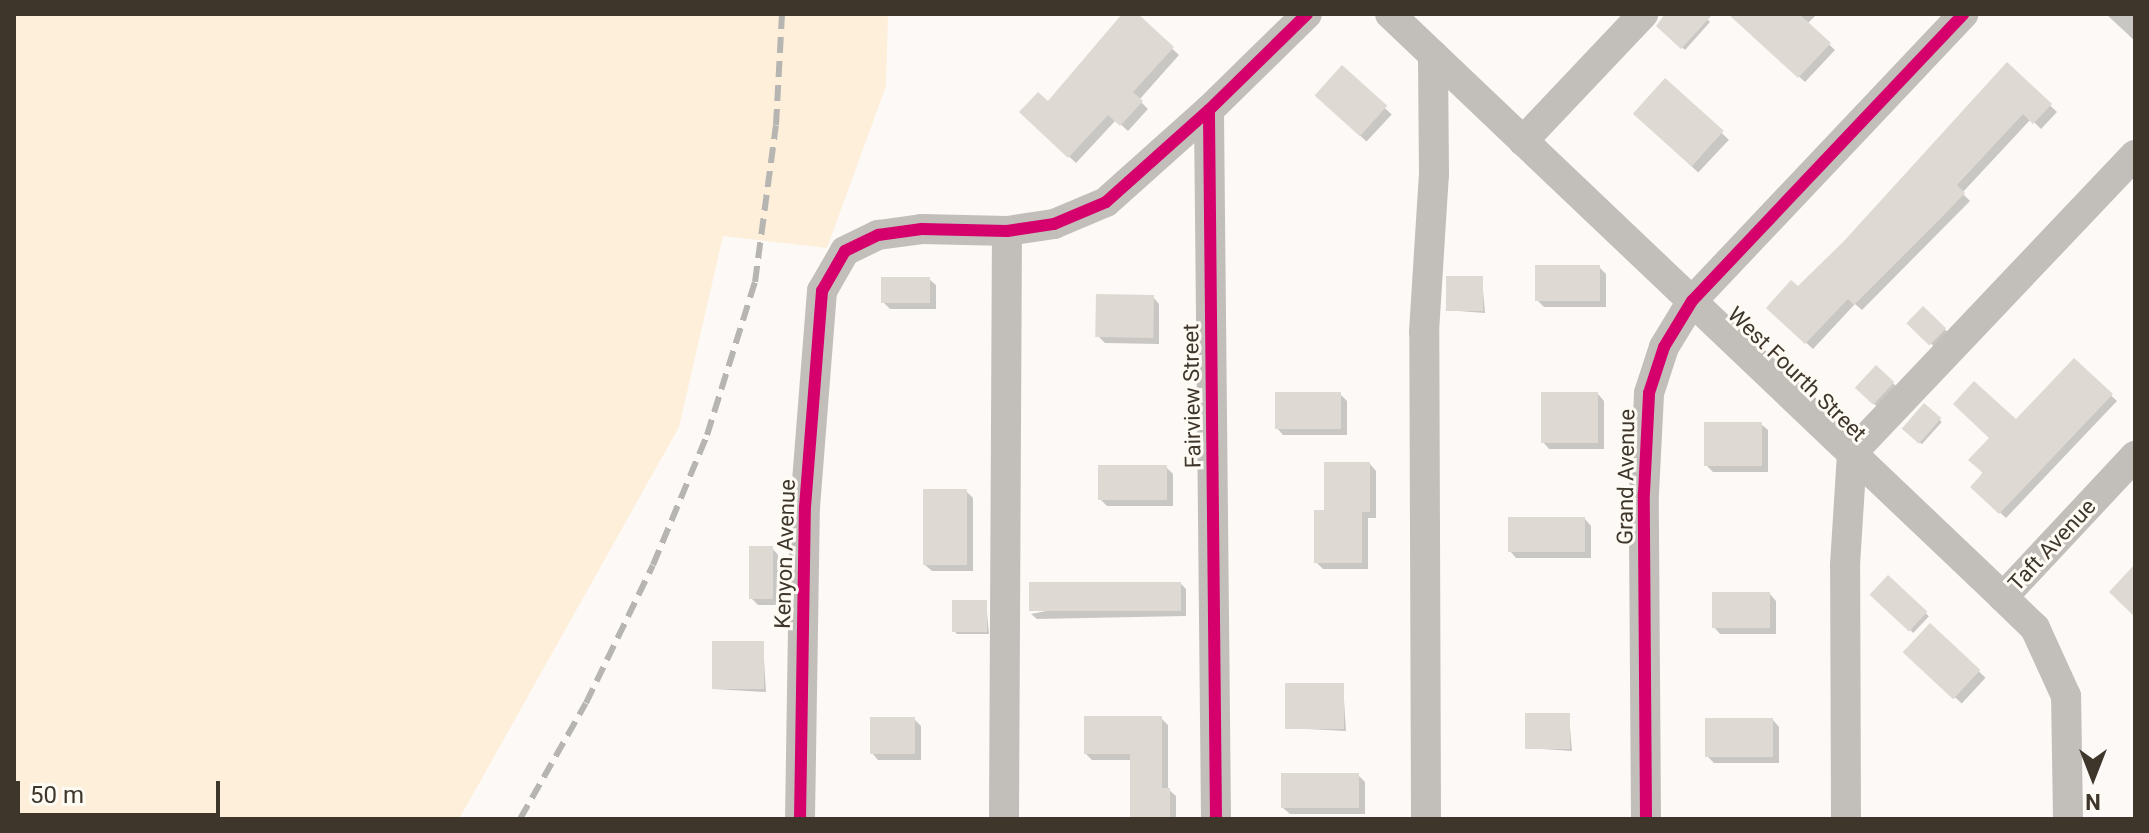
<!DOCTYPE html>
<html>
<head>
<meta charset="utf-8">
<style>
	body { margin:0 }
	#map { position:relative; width:2149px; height:833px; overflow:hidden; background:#fcf9f6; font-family:Roboto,sans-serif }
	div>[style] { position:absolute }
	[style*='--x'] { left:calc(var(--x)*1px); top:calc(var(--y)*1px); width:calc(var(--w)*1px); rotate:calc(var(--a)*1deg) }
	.green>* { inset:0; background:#feefda }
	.shadow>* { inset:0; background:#0003; transform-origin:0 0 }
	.building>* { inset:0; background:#ded9d2; transform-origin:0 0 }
	.minor>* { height:30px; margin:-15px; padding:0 15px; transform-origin:15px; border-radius:15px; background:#c2bfbb }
	.rail>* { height:6px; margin-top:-3px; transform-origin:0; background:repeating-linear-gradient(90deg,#b7b5b1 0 16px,transparent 0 24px) }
	.cycleway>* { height:12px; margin:-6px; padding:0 6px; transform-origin:6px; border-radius:6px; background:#d6006c }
	span { translate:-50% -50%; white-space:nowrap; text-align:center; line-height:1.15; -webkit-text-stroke:6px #fefaf4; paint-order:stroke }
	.street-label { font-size:22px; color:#3e362b }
	.frame { position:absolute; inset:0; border:16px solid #3e362b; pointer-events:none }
	.north { position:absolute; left:2053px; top:737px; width:80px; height:80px; -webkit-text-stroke:6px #fefaf4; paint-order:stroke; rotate:180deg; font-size:22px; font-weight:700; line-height:32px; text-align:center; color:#3e362b }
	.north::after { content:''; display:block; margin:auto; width:28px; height:36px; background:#3e362b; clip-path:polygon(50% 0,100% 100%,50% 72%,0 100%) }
	.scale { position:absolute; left:16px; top:781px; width:204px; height:36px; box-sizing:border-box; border:4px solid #3e362b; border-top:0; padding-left:10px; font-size:24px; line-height:28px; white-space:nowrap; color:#3e362b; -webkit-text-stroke:6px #fefaf4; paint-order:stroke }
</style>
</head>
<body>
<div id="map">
	<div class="green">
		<div style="clip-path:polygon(14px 14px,888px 14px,886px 86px,827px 248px,723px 236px,679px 427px,459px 819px,14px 819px)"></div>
	</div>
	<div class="shadow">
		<div style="clip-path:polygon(1126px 14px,1135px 14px,1179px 55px,1139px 100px,1148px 109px,1128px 131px,1116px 120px,1076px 163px,1022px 112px,1048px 104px)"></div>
		<div style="clip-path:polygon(1669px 14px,1702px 14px,1710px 22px,1685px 50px,1659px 26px)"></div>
		<div style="clip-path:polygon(1742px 14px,1817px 14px,1807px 24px,1835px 50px,1805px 82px,1736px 19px)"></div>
		<div style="clip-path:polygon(2106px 14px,2135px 14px,2135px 41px)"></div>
		<div style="clip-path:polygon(2007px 65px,2057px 112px,2041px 129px,2031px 119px,1962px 193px,1970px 201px,1862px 310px,1855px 304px,1813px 349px,1768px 307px,1798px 289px,1845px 242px)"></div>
		<div style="left:1342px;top:68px;width:68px;height:37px;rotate:43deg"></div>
		<div style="left:1666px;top:81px;width:86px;height:45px;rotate:43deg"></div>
		<div style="clip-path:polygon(1599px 267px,1606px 274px,1606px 307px,1544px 307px,1537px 300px)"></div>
		<div style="clip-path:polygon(1482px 278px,1485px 313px,1445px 310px)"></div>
		<div style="clip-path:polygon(929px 279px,936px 285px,936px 309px,890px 309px,883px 302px)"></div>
		<div style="clip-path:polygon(1153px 297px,1159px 304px,1159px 344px,1105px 343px,1098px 336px)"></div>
		<div style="left:1923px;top:309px;width:34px;height:20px;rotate:43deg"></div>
		<div style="clip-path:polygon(2074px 361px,2117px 401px,2006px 518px,1973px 487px,2016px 422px)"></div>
		<div style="left:1876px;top:368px;width:27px;height:28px;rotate:42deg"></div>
		<div style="clip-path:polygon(1340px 394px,1347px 401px,1347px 435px,1283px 435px,1277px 428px)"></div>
		<div style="clip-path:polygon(1598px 394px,1604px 401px,1604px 449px,1549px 449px,1543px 442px)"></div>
		<div style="left:1924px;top:406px;width:24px;height:30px;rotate:42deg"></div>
		<div style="clip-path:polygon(1761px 424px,1768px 430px,1768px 472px,1713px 472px,1706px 465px)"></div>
		<div style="clip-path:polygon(1370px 464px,1376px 471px,1376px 518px,1368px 518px,1368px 569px,1323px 569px,1316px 562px,1326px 512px)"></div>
		<div style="clip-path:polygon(1166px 467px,1173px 474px,1173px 506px,1107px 506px,1100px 499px)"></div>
		<div style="clip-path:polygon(966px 491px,973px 498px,973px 571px,932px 571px,925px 565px)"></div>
		<div style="clip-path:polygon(1585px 519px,1591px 526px,1591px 558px,1516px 558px,1510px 551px)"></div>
		<div style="clip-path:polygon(772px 548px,778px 555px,778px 605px,758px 605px,751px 598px)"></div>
		<div style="left:1888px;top:578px;width:56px;height:23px;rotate:43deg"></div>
		<div style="clip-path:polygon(1181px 584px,1186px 589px,1186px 616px,1037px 619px,1031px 614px)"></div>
		<div style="clip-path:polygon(1770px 594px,1776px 601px,1776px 634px,1720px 634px,1714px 627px)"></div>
		<div style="clip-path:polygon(986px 602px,989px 634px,957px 634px,954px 631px)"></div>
		<div style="left:1930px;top:626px;width:76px;height:35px;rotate:43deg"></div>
		<div style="clip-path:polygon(763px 643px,766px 692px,714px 689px)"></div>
		<div style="clip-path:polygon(1343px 685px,1346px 731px,1287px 728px)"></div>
		<div style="clip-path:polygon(1569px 715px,1572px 751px,1527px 748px)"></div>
		<div style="clip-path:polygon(1161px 718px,1168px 725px,1168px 789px,1176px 796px,1176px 819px,1134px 819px,1132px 760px,1092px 760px,1086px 754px)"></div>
		<div style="clip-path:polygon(914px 719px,921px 726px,921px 760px,878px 760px,872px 753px)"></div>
		<div style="clip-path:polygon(1773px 720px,1779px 727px,1779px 763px,1714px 763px,1707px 756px)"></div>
		<div style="clip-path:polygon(1358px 775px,1365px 782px,1365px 814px,1290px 814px,1283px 808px)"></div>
	</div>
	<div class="building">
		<div style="clip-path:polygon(1122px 14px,1138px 14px,1174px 47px,1133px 92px,1143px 101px,1120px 126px,1108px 115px,1068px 158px,1019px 112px,1038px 92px,1048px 101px)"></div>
		<div style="clip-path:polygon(1665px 14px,1713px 14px,1681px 49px,1656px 26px)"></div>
		<div style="clip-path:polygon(1728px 14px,1799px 14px,1831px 43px,1798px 78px)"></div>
		<div style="clip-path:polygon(2007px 62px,2052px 104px,2033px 124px,2023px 114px,1957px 185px,1965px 193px,1944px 215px,1854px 305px,1848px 299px,1805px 344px,1766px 308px,1791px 280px,1798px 286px,1844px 241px)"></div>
		<div style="left:1342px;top:65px;width:61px;height:41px;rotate:42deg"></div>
		<div style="left:1665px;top:78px;width:79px;height:48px;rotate:42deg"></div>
		<div style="left:1535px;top:265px;width:65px;height:36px"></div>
		<div style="left:1446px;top:276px;width:37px;height:35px"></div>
		<div style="left:881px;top:277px;width:49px;height:26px"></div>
		<div style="left:1096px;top:294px;width:58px;height:43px;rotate:1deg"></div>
		<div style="left:1923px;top:306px;width:32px;height:24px;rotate:44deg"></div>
		<div style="clip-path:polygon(2074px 358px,2113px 394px,1999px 514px,1970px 487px,1983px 473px,1968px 460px,1989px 438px,1953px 404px,1974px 381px,2016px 419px)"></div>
		<div style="left:1876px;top:365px;width:25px;height:31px;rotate:43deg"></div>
		<div style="left:1275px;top:392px;width:66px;height:37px"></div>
		<div style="left:1541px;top:392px;width:57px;height:51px"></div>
		<div style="left:1924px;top:403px;width:23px;height:34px;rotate:41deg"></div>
		<div style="left:1704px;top:422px;width:58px;height:44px"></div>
		<div style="clip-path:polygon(1324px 462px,1370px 462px,1370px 512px,1362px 512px,1362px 563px,1314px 563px,1314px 510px,1324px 510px)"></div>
		<div style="left:1098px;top:465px;width:69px;height:35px"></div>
		<div style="left:923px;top:489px;width:44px;height:76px"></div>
		<div style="left:1508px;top:517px;width:77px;height:35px"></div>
		<div style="left:749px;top:546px;width:24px;height:53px"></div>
		<div style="clip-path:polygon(2135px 564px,2135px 617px,2109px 592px)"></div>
		<div style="left:1888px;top:575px;width:54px;height:27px;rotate:43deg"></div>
		<div style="left:1181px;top:582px;width:29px;height:152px;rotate:90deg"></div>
		<div style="left:1712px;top:592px;width:58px;height:36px"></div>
		<div style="left:952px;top:600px;width:35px;height:32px"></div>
		<div style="left:1930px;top:623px;width:69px;height:40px;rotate:43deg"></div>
		<div style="left:712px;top:641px;width:52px;height:48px"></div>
		<div style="left:1285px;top:683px;width:59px;height:46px"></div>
		<div style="left:1525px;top:713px;width:45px;height:36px"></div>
		<div style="clip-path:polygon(1084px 716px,1162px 716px,1162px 788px,1170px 788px,1170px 818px,1130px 818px,1130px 754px,1084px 754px)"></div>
		<div style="left:870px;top:717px;width:45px;height:37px"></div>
		<div style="left:1705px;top:718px;width:68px;height:39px"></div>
		<div style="left:1281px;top:773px;width:78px;height:35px"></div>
	</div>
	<div class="minor">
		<div style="--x:1390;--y:14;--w:846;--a:43.56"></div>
		<div style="--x:1523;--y:141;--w:175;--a:-46.6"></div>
		<div style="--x:800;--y:819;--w:312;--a:-89.1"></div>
		<div style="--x:805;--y:507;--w:217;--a:-85.5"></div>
		<div style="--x:822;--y:291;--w:46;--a:-60.1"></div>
		<div style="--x:845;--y:251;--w:37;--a:-26"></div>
		<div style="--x:878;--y:235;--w:44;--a:-7.8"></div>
		<div style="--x:922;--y:229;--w:85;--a:1.3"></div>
		<div style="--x:1007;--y:231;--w:48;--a:-8.5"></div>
		<div style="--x:1054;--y:224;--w:56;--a:-22.9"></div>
		<div style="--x:1106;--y:202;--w:138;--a:-41.8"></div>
		<div style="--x:1004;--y:819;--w:588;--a:-89.71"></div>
		<div style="--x:1216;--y:819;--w:709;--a:-90.57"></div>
		<div style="--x:1209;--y:110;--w:137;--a:-44.4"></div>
		<div style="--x:1426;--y:819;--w:487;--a:-90.2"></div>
		<div style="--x:1424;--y:332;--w:158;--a:-86.4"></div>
		<div style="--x:1434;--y:174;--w:119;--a:-90.5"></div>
		<div style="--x:1646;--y:819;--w:326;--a:-90.4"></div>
		<div style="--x:1644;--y:493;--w:100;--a:-87.1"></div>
		<div style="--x:1649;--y:393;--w:48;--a:-71.9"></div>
		<div style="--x:1664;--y:347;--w:54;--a:-58.7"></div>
		<div style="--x:1692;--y:301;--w:395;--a:-46.6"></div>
		<div style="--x:1846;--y:819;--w:254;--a:-90.2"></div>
		<div style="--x:1845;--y:565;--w:112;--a:-86.4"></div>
		<div style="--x:1852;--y:453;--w:411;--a:-46.5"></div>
		<div style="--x:2068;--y:819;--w:123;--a:-90.9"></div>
		<div style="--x:2066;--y:696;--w:75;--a:-114.5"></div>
		<div style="--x:2035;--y:628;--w:45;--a:-135.9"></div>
		<div style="--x:2003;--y:597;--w:193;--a:-46.9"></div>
	</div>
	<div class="rail">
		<div style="--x:520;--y:819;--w:133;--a:-60.4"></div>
		<div style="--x:586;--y:703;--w:153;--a:-64.1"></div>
		<div style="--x:653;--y:565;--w:141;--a:-67.4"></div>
		<div style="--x:707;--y:435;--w:160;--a:-72.6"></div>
		<div style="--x:755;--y:282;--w:158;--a:-82.4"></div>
		<div style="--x:776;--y:125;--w:111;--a:-86.9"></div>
	</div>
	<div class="cycleway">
		<div style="--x:800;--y:819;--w:312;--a:-89.1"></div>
		<div style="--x:805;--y:507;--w:217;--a:-85.5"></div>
		<div style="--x:822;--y:291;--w:46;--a:-60.1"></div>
		<div style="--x:845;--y:251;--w:37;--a:-26"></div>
		<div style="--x:878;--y:235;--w:44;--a:-7.8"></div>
		<div style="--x:922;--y:229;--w:85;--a:1.3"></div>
		<div style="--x:1007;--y:231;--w:48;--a:-8.5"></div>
		<div style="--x:1054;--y:224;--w:56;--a:-22.9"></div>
		<div style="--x:1106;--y:202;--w:138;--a:-41.8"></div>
		<div style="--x:1216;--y:819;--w:709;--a:-90.57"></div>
		<div style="--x:1209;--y:110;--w:137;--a:-44.4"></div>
		<div style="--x:1646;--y:819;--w:326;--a:-90.4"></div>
		<div style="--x:1644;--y:493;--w:100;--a:-87.1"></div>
		<div style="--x:1649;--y:393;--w:48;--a:-71.9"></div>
		<div style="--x:1664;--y:347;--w:54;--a:-58.7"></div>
		<div style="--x:1692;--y:301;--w:395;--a:-46.6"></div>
	</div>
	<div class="street-label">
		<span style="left:1797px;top:374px;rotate:44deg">West Fourth Street</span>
		<span style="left:1192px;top:396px;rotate:-91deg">Fairview Street</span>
		<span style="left:1626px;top:477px;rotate:-89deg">Grand Avenue</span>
		<span style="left:2052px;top:545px;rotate:-47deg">Taft Avenue</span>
		<span style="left:785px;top:554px;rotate:-88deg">Kenyon Avenue</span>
	</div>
	<div class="frame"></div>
	<div class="north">N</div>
	<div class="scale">50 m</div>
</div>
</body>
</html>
